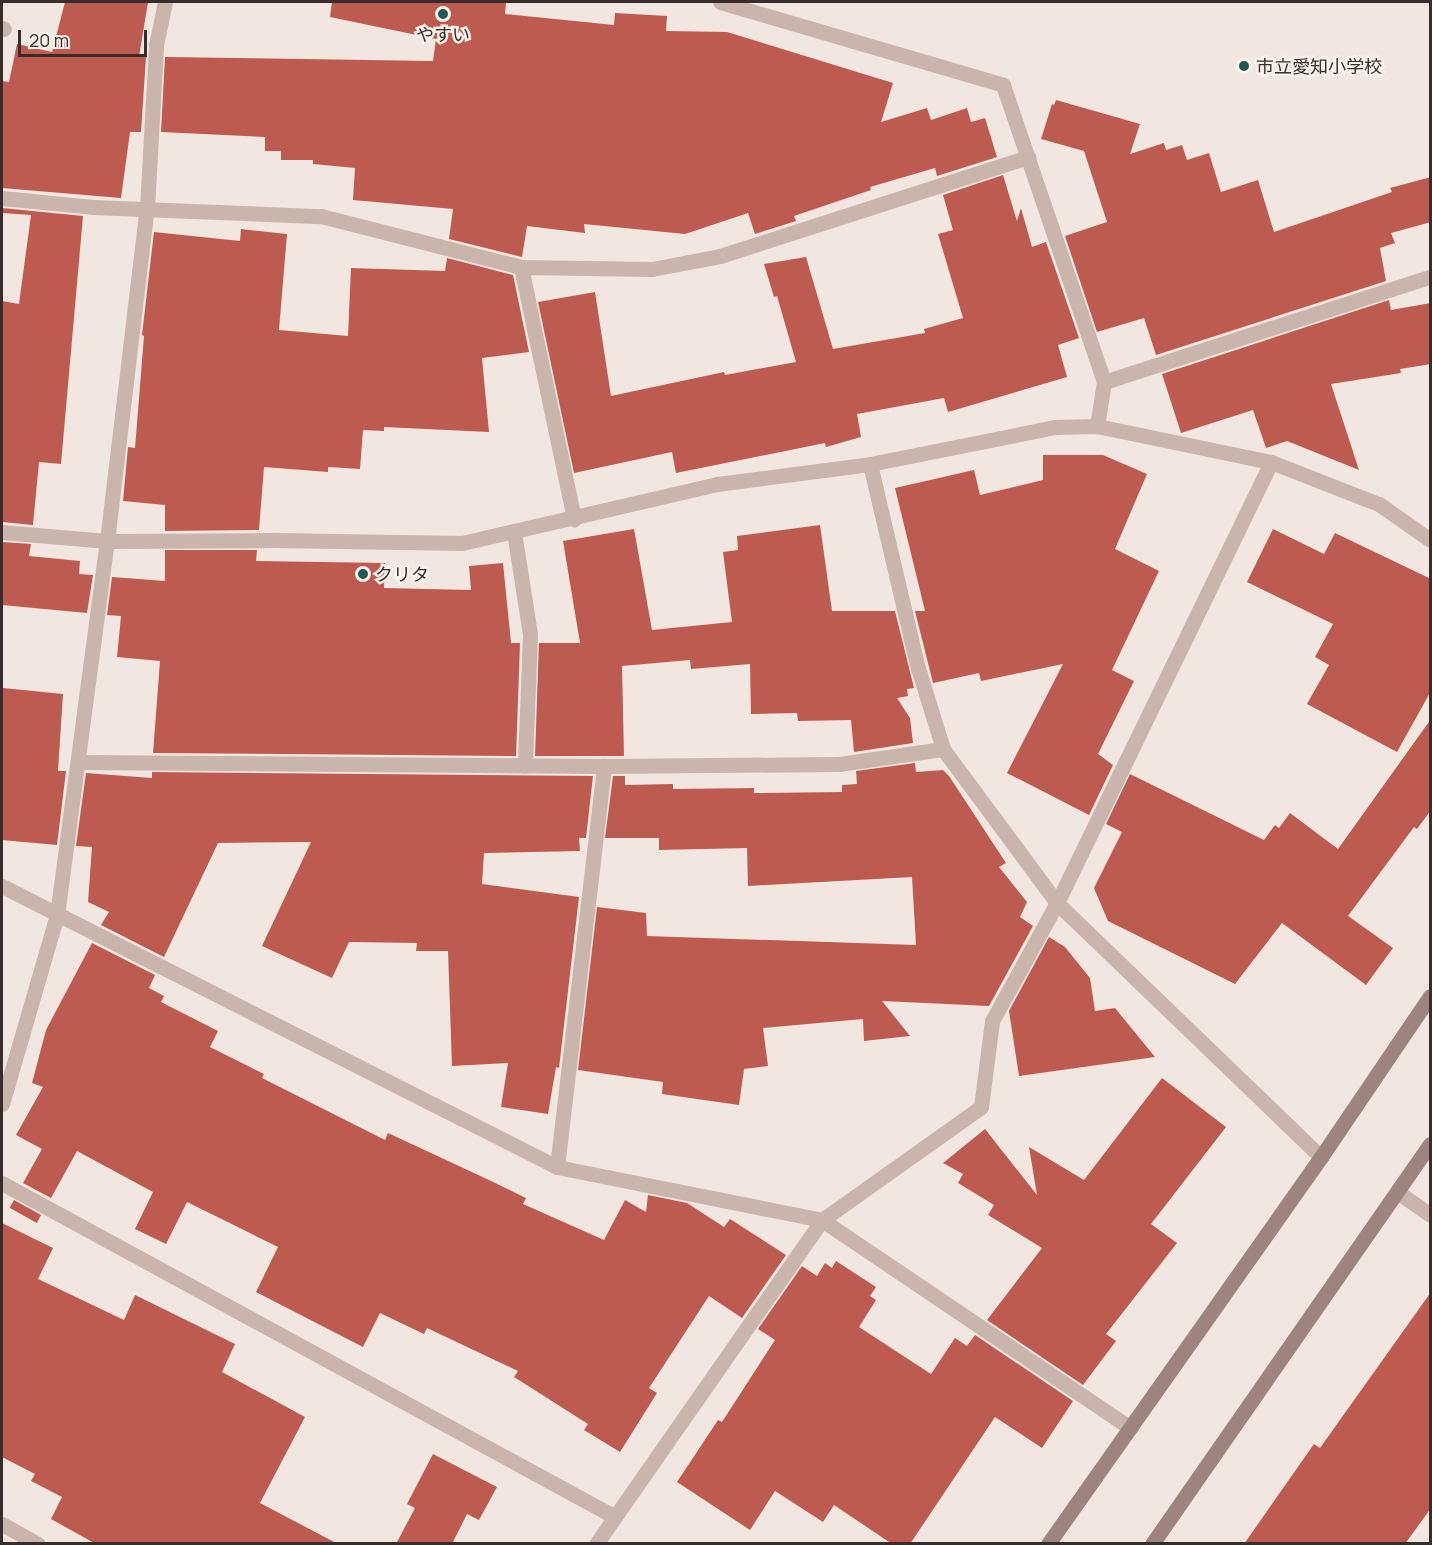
<!DOCTYPE html>
<html>
<head>
<meta charset="utf-8">
<style>
	body { margin:0 }
	#map { position:relative; width:1432px; height:1545px; overflow:hidden; background:#f2e6e0; font-family:Manrope,"Noto Sans JP",sans-serif }
	div>[style] { position:absolute }
	[style*='--x'] { left:calc(var(--x)*1px); top:calc(var(--y)*1px); width:calc(var(--w)*1px); rotate:calc(var(--a)*1deg) }
	.building>* { inset:0; background:#be5b51; transform-origin:0 0 }
	.lane>* { height:15px; margin:-7.5px; padding:0 7.5px; transform-origin:7.5px; border-radius:7.5px; background:#c9b5ac }
	.street>* { height:15px; margin:-7.5px; padding:0 7.5px; transform-origin:7.5px; border-radius:7.5px; background:#c9b5ac }
	.secondary>* { height:15px; margin:-7.5px; padding:0 7.5px; transform-origin:7.5px; border-radius:7.5px; background:#9d847e }
	.dots>* { width:16px; height:16px; translate:-50% -50%; box-sizing:border-box; border:3px solid #f9f1ec; border-radius:50% }
	span { translate:-50% -50%; white-space:nowrap; text-align:center; line-height:1.15; -webkit-text-stroke:5px #f9f1ec; paint-order:stroke }
	.poi-label { font-size:18px; color:#382d2b }
	.left { translate:0 -50%; text-align:left }
	.frame { position:absolute; inset:0; border:3px solid #382d2b; pointer-events:none }
	.scale { position:absolute; left:18px; top:30px; width:129px; height:27px; box-sizing:border-box; border:3px solid #382d2b; border-top:0; padding-left:8px; font-size:18px; line-height:21px; white-space:nowrap; color:#382d2b; -webkit-text-stroke:4px #f9f1ec; paint-order:stroke }
</style>
</head>
<body>
<div id="map">
	<div class="building">
		<div style="clip-path:polygon(65px 2px,148px 2px,139px 57px,146px 57px,141px 132px,130px 132px,121px 198px,2px 188px,2px 81px,9px 82px,17px 44px,52px 52px)"></div>
		<div style="clip-path:polygon(332px 2px,506px 2px,505px 14px,614px 25px,615px 13px,667px 16px,666px 31px,727px 32px,893px 83px,881px 122px,927px 108px,931px 120px,967px 108px,971px 122px,985px 118px,997px 157px,937px 176px,935px 168px,870px 187px,871px 190px,794px 216px,796px 221px,755px 234px,748px 213px,685px 234px,584px 224px,585px 233px,527px 226px,522px 257px,449px 239px,453px 209px,353px 200px,355px 168px,313px 164px,313px 160px,281px 160px,281px 151px,265px 151px,265px 137px,161px 132px,165px 57px,433px 61px,436px 39px,330px 17px)"></div>
		<div style="clip-path:polygon(1056px 100px,1140px 124px,1130px 154px,1164px 143px,1166px 150px,1182px 145px,1187px 160px,1209px 153px,1221px 192px,1258px 180px,1274px 232px,1392px 192px,1390px 188px,1431px 177px,1431px 222px,1391px 233px,1395px 243px,1380px 248px,1386px 281px,1156px 355px,1144px 318px,1097px 332px,1065px 236px,1107px 222px,1084px 151px,1041px 139px,1052px 104px,1054px 105px)"></div>
		<div style="clip-path:polygon(1003px 175px,1017px 221px,1021px 208px,1032px 247px,1046px 242px,1079px 338px,1058px 345px,1067px 377px,948px 412px,944px 398px,857px 414px,861px 437px,826px 447px,825px 443px,676px 473px,672px 452px,574px 473px,538px 302px,595px 292px,611px 396px,724px 372px,725px 375px,796px 362px,777px 296px,774px 297px,764px 264px,806px 257px,833px 349px,925px 333px,924px 329px,963px 318px,938px 234px,953px 230px,943px 195px)"></div>
		<div style="clip-path:polygon(2px 208px,83px 216px,61px 464px,39px 462px,33px 525px,2px 522px,2px 301px,19px 304px,31px 215px,2px 213px)"></div>
		<div style="clip-path:polygon(241px 229px,287px 234px,279px 330px,348px 336px,351px 268px,445px 271px,447px 258px,513px 275px,529px 352px,482px 358px,489px 432px,384px 427px,384px 431px,363px 430px,360px 469px,328px 467px,328px 472px,264px 467px,259px 530px,165px 531px,165px 505px,123px 501px,128px 447px,135px 448px,144px 336px,142px 335px,154px 232px,240px 241px)"></div>
		<div style="clip-path:polygon(1389px 300px,1391px 310px,1431px 303px,1431px 364px,1400px 369px,1401px 373px,1331px 384px,1359px 470px,1287px 441px,1266px 448px,1253px 410px,1181px 433px,1162px 374px)"></div>
		<div style="clip-path:polygon(1043px 455px,1103px 455px,1147px 474px,1115px 549px,1159px 571px,1112px 670px,1134px 681px,1098px 754px,1113px 765px,1089px 815px,1007px 773px,1063px 664px,981px 681px,979px 673px,933px 683px,915px 611px,925px 611px,895px 488px,974px 470px,980px 495px,1043px 480px)"></div>
		<div style="clip-path:polygon(820px 525px,832px 611px,895px 611px,914px 688px,907px 689px,908px 696px,897px 698px,910px 718px,913px 743px,854px 752px,851px 720px,798px 721px,797px 713px,751px 714px,750px 664px,691px 669px,690px 660px,622px 666px,624px 756px,535px 756px,539px 643px,580px 643px,563px 541px,634px 529px,652px 630px,732px 622px,723px 552px,738px 550px,737px 536px)"></div>
		<div style="clip-path:polygon(1273px 529px,1324px 554px,1335px 533px,1431px 579px,1431px 691px,1397px 752px,1307px 704px,1329px 665px,1315px 657px,1333px 624px,1247px 582px)"></div>
		<div style="clip-path:polygon(2px 542px,31px 544px,29px 556px,80px 561px,79px 574px,93px 575px,87px 613px,2px 605px)"></div>
		<div style="clip-path:polygon(165px 550px,257px 550px,256px 561px,385px 563px,384px 588px,471px 590px,469px 566px,503px 563px,511px 643px,520px 643px,516px 756px,153px 753px,160px 661px,117px 657px,121px 616px,107px 615px,112px 577px,165px 581px)"></div>
		<div style="clip-path:polygon(3px 688px,63px 694px,58px 771px,66px 771px,57px 845px,2px 840px)"></div>
		<div style="clip-path:polygon(1431px 719px,1431px 810px,1417px 829px,1414px 827px,1348px 916px,1393px 948px,1366px 985px,1282px 923px,1235px 984px,1108px 921px,1094px 888px,1122px 832px,1106px 824px,1130px 774px,1264px 840px,1275px 825px,1279px 828px,1290px 813px,1338px 849px)"></div>
		<div style="clip-path:polygon(915px 763px,916px 772px,943px 770px,949px 776px,1006px 863px,999px 867px,1027px 902px,1020px 917px,1033px 926px,989px 1006px,882px 1001px,910px 1036px,864px 1041px,863px 1019px,763px 1028px,768px 1066px,744px 1069px,739px 1105px,662px 1094px,663px 1082px,578px 1070px,597px 907px,646px 913px,647px 936px,916px 945px,912px 877px,748px 886px,747px 848px,659px 850px,659px 838px,605px 838px,613px 776px,625px 776px,625px 785px,673px 784px,673px 789px,754px 788px,754px 793px,842px 792px,842px 785px,857px 784px,856px 771px)"></div>
		<div style="clip-path:polygon(152px 772px,593px 776px,586px 838px,579px 838px,580px 851px,484px 853px,482px 884px,579px 897px,559px 1068px,556px 1067px,548px 1114px,501px 1107px,508px 1063px,452px 1066px,448px 951px,416px 951px,417px 943px,349px 942px,332px 978px,262px 946px,311px 842px,218px 843px,164px 957px,101px 925px,109px 912px,88px 902px,92px 847px,76px 846px,86px 773px,152px 778px)"></div>
		<div style="clip-path:polygon(1049px 937px,1065px 947px,1090px 978px,1095px 1011px,1115px 1008px,1155px 1057px,1019px 1076px,1009px 1011px)"></div>
		<div style="clip-path:polygon(92px 943px,155px 975px,149px 988px,164px 996px,161px 1002px,218px 1031px,210px 1047px,264px 1074px,262px 1078px,385px 1140px,388px 1133px,489px 1180px,526px 1198px,523px 1204px,604px 1240px,625px 1200px,646px 1212px,648px 1195px,687px 1203px,724px 1227px,730px 1219px,786px 1255px,742px 1318px,709px 1296px,649px 1388px,657px 1393px,620px 1452px,584px 1430px,588px 1424px,514px 1377px,518px 1371px,427px 1328px,424px 1334px,380px 1313px,363px 1347px,256px 1292px,278px 1247px,187px 1202px,166px 1244px,135px 1229px,153px 1192px,77px 1151px,51px 1198px,23px 1183px,42px 1149px,16px 1135px,43px 1087px,32px 1083px,46px 1030px)"></div>
		<div style="clip-path:polygon(1162px 1078px,1226px 1127px,1151px 1224px,1177px 1243px,1106px 1334px,1116px 1341px,1083px 1385px,987px 1320px,1042px 1248px,988px 1215px,994px 1205px,958px 1183px,963px 1174px,943px 1163px,985px 1129px,1037px 1195px,1029px 1147px,1084px 1180px)"></div>
		<div style="left:14px;top:1200px;width:31px;height:9px;rotate:29deg"></div>
		<div style="clip-path:polygon(2px 1223px,53px 1248px,38px 1279px,124px 1320px,135px 1295px,235px 1344px,222px 1372px,305px 1417px,260px 1503px,338px 1544px,96px 1544px,51px 1519px,62px 1497px,31px 1481px,35px 1474px,2px 1457px)"></div>
		<div style="clip-path:polygon(836px 1261px,876px 1287px,870px 1296px,876px 1300px,859px 1327px,931px 1374px,955px 1338px,967px 1346px,975px 1335px,1073px 1401px,1042px 1448px,995px 1417px,910px 1544px,892px 1544px,834px 1505px,823px 1522px,775px 1491px,750px 1530px,677px 1482px,718px 1420px,722px 1422px,775px 1340px,758px 1329px,802px 1266px,817px 1276px,825px 1263px,832px 1268px)"></div>
		<div style="clip-path:polygon(1431px 1292px,1431px 1508px,1405px 1544px,1244px 1544px,1314px 1444px,1320px 1448px)"></div>
		<div style="clip-path:polygon(433px 1454px,497px 1487px,479px 1520px,467px 1514px,452px 1544px,396px 1544px,415px 1508px,407px 1504px)"></div>
	</div>
	<div class="lane">
		<div style="--x:2;--y:28;--w:2;--a:27"></div>
		<div style="--x:521;--y:267;--w:258;--a:78.1"></div>
		<div style="--x:1104;--y:382;--w:342;--a:-17.9"></div>
		<div style="--x:514;--y:532;--w:103;--a:81.1"></div>
		<div style="--x:530;--y:634;--w:132;--a:92.2"></div>
		<div style="--x:78;--y:762;--w:526;--a:0.44"></div>
		<div style="--x:604;--y:766;--w:235;--a:-0.5"></div>
		<div style="--x:839;--y:764;--w:105;--a:-8.2"></div>
		<div style="--x:557;--y:1167;--w:404;--a:-83.3"></div>
	</div>
	<div class="street">
		<div style="--x:720;--y:2;--w:295;--a:16.3"></div>
		<div style="--x:1003;--y:85;--w:314;--a:71.2"></div>
		<div style="--x:1104;--y:382;--w:45;--a:99"></div>
		<div style="--x:2;--y:198;--w:91;--a:5.6"></div>
		<div style="--x:93;--y:207;--w:228;--a:2.3"></div>
		<div style="--x:321;--y:216;--w:206;--a:14.3"></div>
		<div style="--x:521;--y:267;--w:131;--a:0.9"></div>
		<div style="--x:652;--y:269;--w:69;--a:-10.8"></div>
		<div style="--x:720;--y:256;--w:324;--a:-17.8"></div>
		<div style="--x:870;--y:464;--w:210;--a:76.8"></div>
		<div style="--x:918;--y:668;--w:85;--a:72.8"></div>
		<div style="--x:943;--y:749;--w:192;--a:53.5"></div>
		<div style="--x:1057;--y:903;--w:366;--a:43.9"></div>
		<div style="--x:2;--y:532;--w:105;--a:4.9"></div>
		<div style="--x:107;--y:541;--w:168;--a:-0.3"></div>
		<div style="--x:275;--y:540;--w:187;--a:0.9"></div>
		<div style="--x:462;--y:543;--w:262;--a:-13"></div>
		<div style="--x:717;--y:484;--w:154;--a:-7.4"></div>
		<div style="--x:870;--y:464;--w:189;--a:-11.3"></div>
		<div style="--x:1055;--y:427;--w:42;--a:-1.4"></div>
		<div style="--x:1097;--y:426;--w:178;--a:11.7"></div>
		<div style="--x:1271;--y:462;--w:116;--a:21.3"></div>
		<div style="--x:1379;--y:504;--w:62;--a:35.2"></div>
		<div style="--x:2;--y:886;--w:622;--a:26.85"></div>
		<div style="--x:557;--y:1167;--w:270;--a:11.3"></div>
		<div style="--x:822;--y:1220;--w:372;--a:34"></div>
		<div style="--x:2;--y:1104;--w:197;--a:-73.8"></div>
		<div style="--x:57;--y:915;--w:377;--a:-82.4"></div>
		<div style="--x:107;--y:541;--w:335;--a:-83.2"></div>
		<div style="--x:147;--y:208;--w:163;--a:-86.8"></div>
		<div style="--x:156;--y:45;--w:44;--a:-78.2"></div>
		<div style="--x:2;--y:1183;--w:698;--a:28.58"></div>
		<div style="--x:1399;--y:1193;--w:38;--a:35"></div>
		<div style="--x:2;--y:1524;--w:41;--a:29.1"></div>
		<div style="--x:596;--y:1544;--w:395;--a:-55.1"></div>
		<div style="--x:822;--y:1220;--w:195;--a:-35.4"></div>
		<div style="--x:981;--y:1107;--w:87;--a:-82.7"></div>
		<div style="--x:992;--y:1021;--w:135;--a:-61.2"></div>
		<div style="--x:1057;--y:903;--w:490;--a:-64.1"></div>
	</div>
	<div class="secondary">
		<div style="--x:1048;--y:1544;--w:474;--a:-54.8"></div>
		<div style="--x:1321;--y:1157;--w:194;--a:-55.9"></div>
		<div style="--x:1152;--y:1544;--w:487;--a:-55.2"></div>
	</div>
	<div class="dots">
		<div style="left:443px;top:14px;background:#235752"></div>
		<div style="left:1244px;top:66px;background:#235752"></div>
		<div style="left:363px;top:574px;background:#235752"></div>
	</div>
	<div class="poi-label">
		<span style="left:443px;top:34px">やすい</span>
		<span class="left" style="left:1256px;top:66px">市立愛知小学校</span>
		<span class="left" style="left:375px;top:574px">クリタ</span>
	</div>
	<div class="frame"></div>
	<div class="scale">20 m</div>
</div>
</body>
</html>
